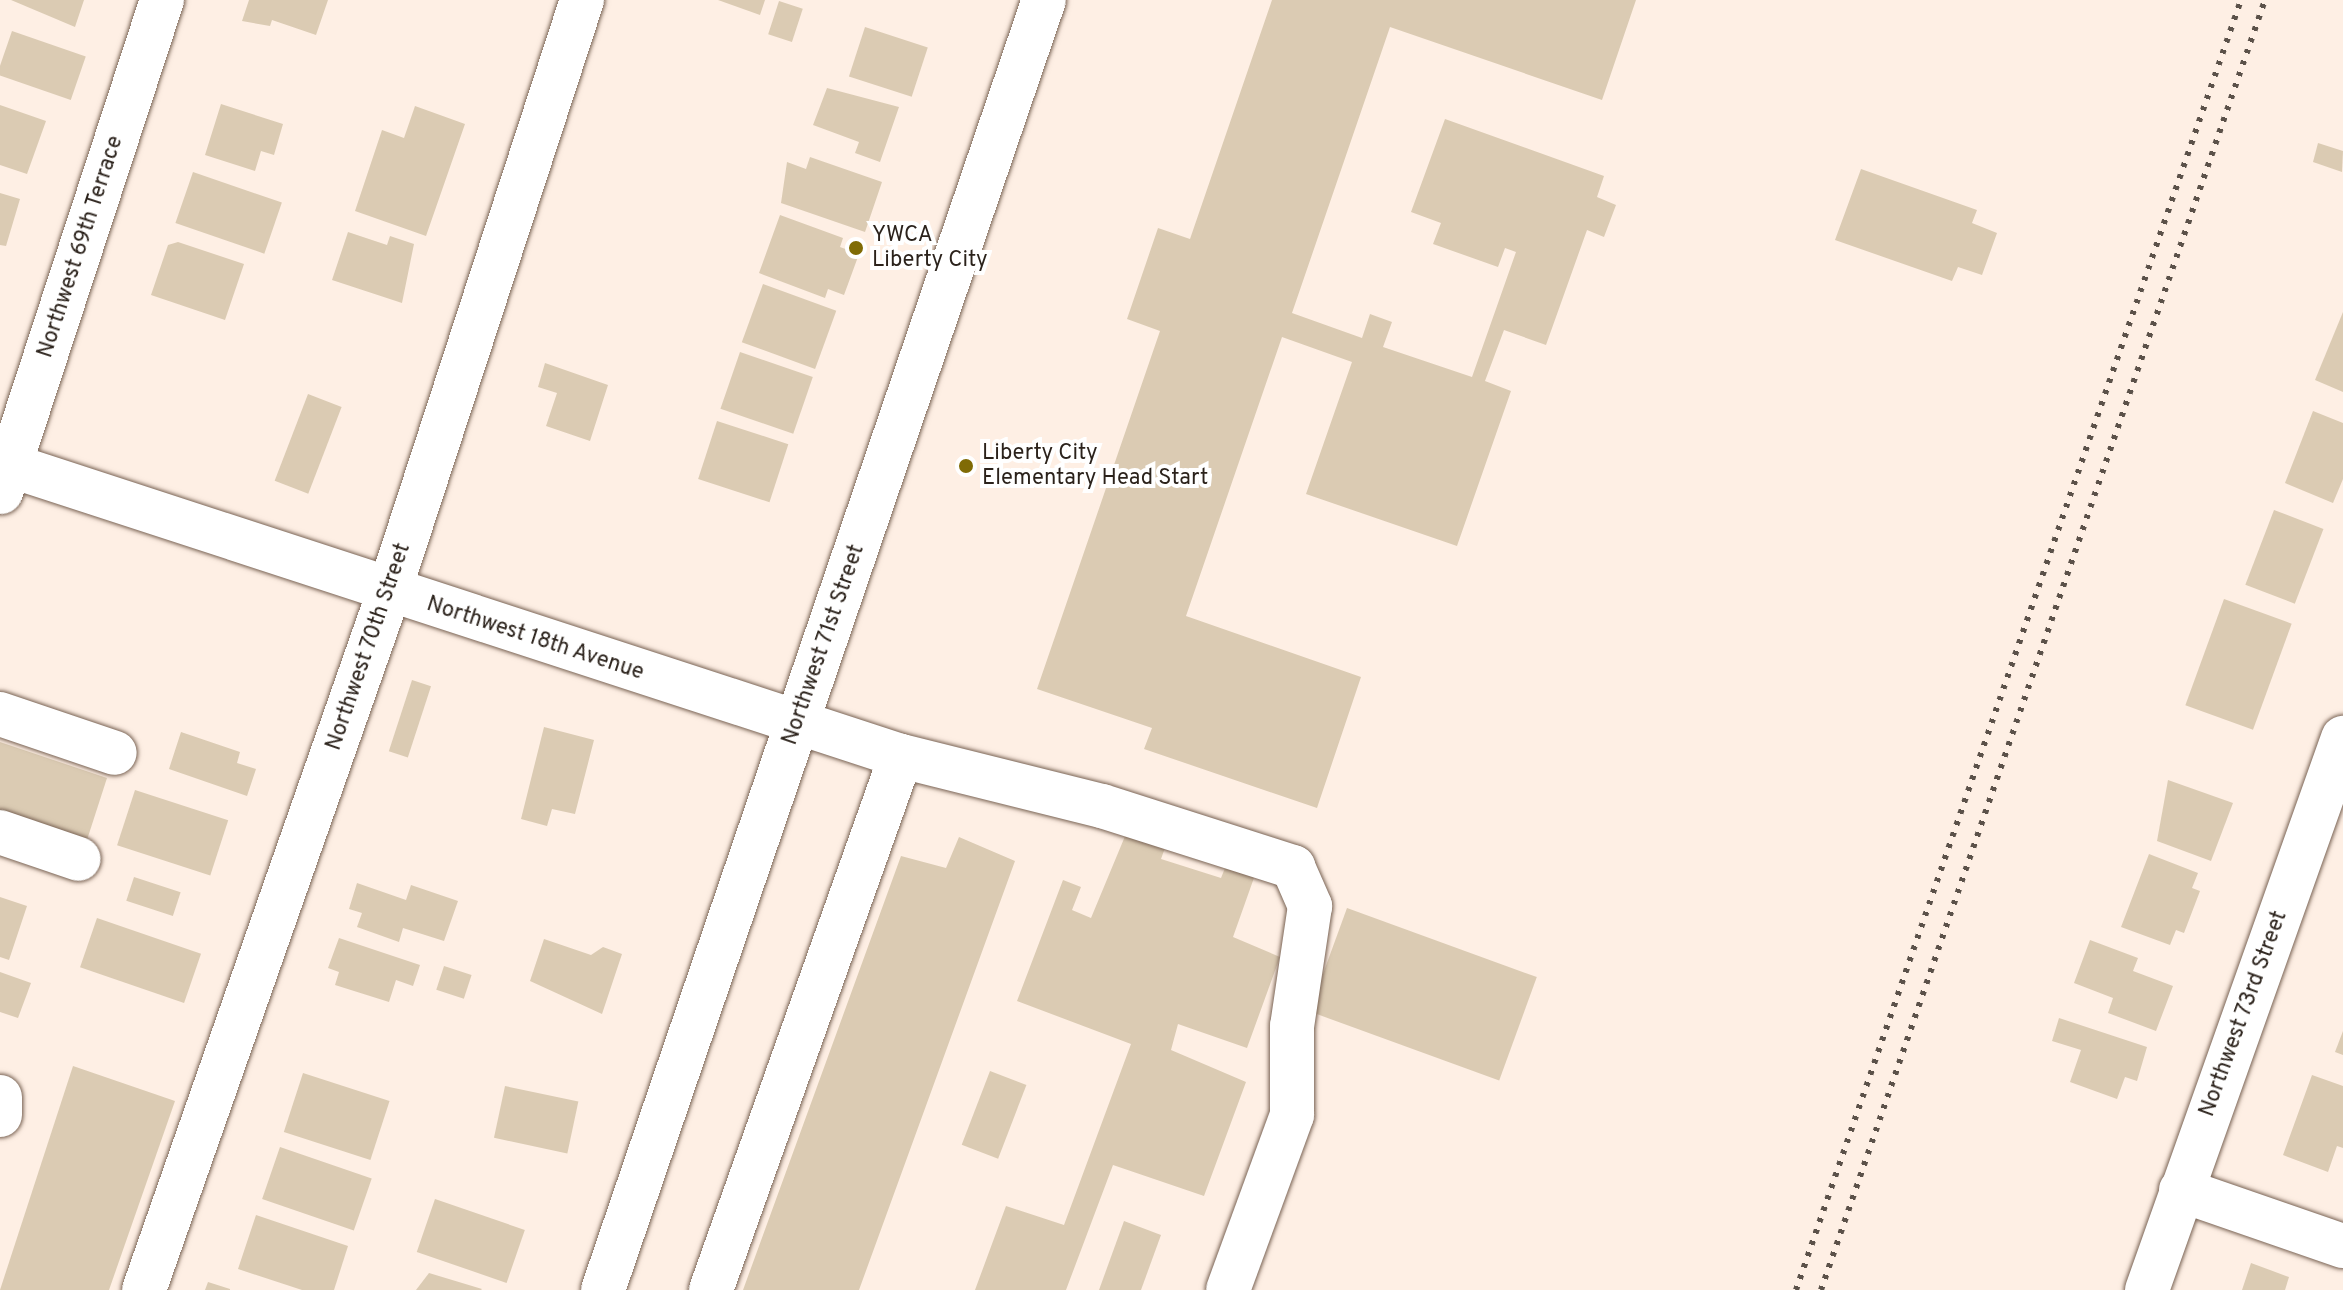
<!DOCTYPE html>
<html>
<head>
<meta charset="utf-8">
<style>
	body { margin:0 }
	#map { position:relative; width:2343px; height:1290px; overflow:hidden; background:#feefe4; font-family:Overpass,sans-serif }
	div>[style] { position:absolute }
	[style*='--x'] { left:calc(var(--x)*1px); top:calc(var(--y)*1px); width:calc(var(--w)*1px); rotate:calc(var(--a)*1deg) }
	.building>* { inset:0; background:#dbcbb3; transform-origin:0 0 }
	.roads { filter:drop-shadow(0 0 2px #796354) drop-shadow(0 0 2px #796354) }
	.minor>* { height:44px; margin:-22px; padding:0 22px; transform-origin:22px; border-radius:22px; background:#fff }
	.rail>* { height:6px; margin-top:-3px; transform-origin:0; background:repeating-linear-gradient(90deg,#5b5149 0 4px,transparent 0 12px) }
	.dots>* { width:22px; height:22px; translate:-50% -50%; box-sizing:border-box; border:4px solid #fff; border-radius:50% }
	span { translate:-50% -50%; white-space:nowrap; text-align:center; line-height:1.15; -webkit-text-stroke:8px #fff; paint-order:stroke }
	.poi-label { font-size:22px; color:#2b221b }
	.left { translate:0 -50%; text-align:left }
	.street-label { font-size:22px; color:#2b221b }
</style>
</head>
<body>
<div id="map">
	<div class="building">
		<div style="clip-path:polygon(11px 0,84px 0,75px 27px)"></div>
		<div style="clip-path:polygon(249px 0,328px 0,316px 35px,272px 20px,270px 26px,242px 21px)"></div>
		<div style="clip-path:polygon(718px 0,765px 0,760px 15px)"></div>
		<div style="clip-path:polygon(1272px 0,1636px 0,1602px 100px,1390px 27px,1292px 313px,1362px 338px,1370px 314px,1392px 322px,1383px 347px,1472px 377px,1516px 252px,1505px 248px,1498px 267px,1433px 244px,1441px 223px,1411px 212px,1445px 119px,1604px 176px,1597px 197px,1616px 205px,1604px 237px,1587px 230px,1546px 345px,1504px 330px,1485px 381px,1511px 391px,1457px 546px,1306px 494px,1352px 362px,1282px 337px,1186px 616px,1361px 677px,1317px 808px,1144px 749px,1152px 728px,1037px 689px,1160px 331px,1127px 319px,1158px 228px,1190px 239px)"></div>
		<div style="left:779px;top:1px;width:25px;height:35px;rotate:18deg"></div>
		<div style="left:865px;top:27px;width:66px;height:52px;rotate:18deg"></div>
		<div style="left:12px;top:31px;width:78px;height:46px;rotate:19deg"></div>
		<div style="clip-path:polygon(827px 88px,899px 107px,880px 162px,855px 153px,859px 142px,813px 125px)"></div>
		<div style="clip-path:polygon(221px 104px,283px 124px,274px 155px,261px 151px,255px 171px,205px 155px)"></div>
		<div style="clip-path:polygon(0 105px,46px 121px,27px 174px,0 165px)"></div>
		<div style="clip-path:polygon(415px 106px,465px 124px,426px 236px,355px 211px,382px 130px,404px 138px)"></div>
		<div style="clip-path:polygon(2318px 143px,2343px 151px,2342px 172px,2313px 162px)"></div>
		<div style="clip-path:polygon(810px 157px,882px 182px,865px 232px,781px 203px,787px 162px,806px 169px)"></div>
		<div style="clip-path:polygon(1861px 169px,1977px 210px,1972px 223px,1997px 233px,1982px 275px,1958px 267px,1952px 281px,1835px 240px)"></div>
		<div style="left:193px;top:172px;width:94px;height:54px;rotate:19deg"></div>
		<div style="clip-path:polygon(0 193px,20px 199px,6px 246px,0 245px)"></div>
		<div style="clip-path:polygon(780px 215px,843px 238px,840px 247px,859px 254px,844px 295px,828px 289px,825px 298px,759px 273px)"></div>
		<div style="clip-path:polygon(348px 232px,387px 245px,390px 236px,414px 244px,402px 303px,332px 280px)"></div>
		<div style="clip-path:polygon(178px 242px,244px 264px,225px 320px,151px 295px,168px 245px)"></div>
		<div style="left:763px;top:284px;width:78px;height:62px;rotate:20deg"></div>
		<div style="clip-path:polygon(2343px 312px,2343px 392px,2315px 380px)"></div>
		<div style="left:740px;top:352px;width:77px;height:60px;rotate:19deg"></div>
		<div style="clip-path:polygon(545px 363px,608px 385px,590px 441px,546px 426px,557px 393px,538px 387px)"></div>
		<div style="left:308px;top:394px;width:36px;height:93px;rotate:21deg"></div>
		<div style="clip-path:polygon(2313px 411px,2343px 423px,2343px 479px,2333px 503px,2285px 483px)"></div>
		<div style="left:717px;top:421px;width:75px;height:61px;rotate:18deg"></div>
		<div style="left:2274px;top:510px;width:53px;height:80px;rotate:21deg"></div>
		<div style="left:2224px;top:599px;width:72px;height:113px;rotate:20deg"></div>
		<div style="left:412px;top:680px;width:20px;height:75px;rotate:18deg"></div>
		<div style="clip-path:polygon(544px 727px,594px 740px,575px 814px,552px 809px,547px 826px,521px 819px)"></div>
		<div style="clip-path:polygon(181px 732px,240px 752px,237px 763px,256px 769px,247px 796px,169px 769px)"></div>
		<div style="clip-path:polygon(0 742px,107px 778px,86px 843px,0 814px)"></div>
		<div style="clip-path:polygon(2168px 780px,2233px 803px,2211px 861px,2157px 841px)"></div>
		<div style="left:135px;top:790px;width:98px;height:58px;rotate:18deg"></div>
		<div style="clip-path:polygon(1128px 829px,1166px 845px,1161px 859px,1221px 878px,1227px 863px,1255px 875px,1233px 937px,1280px 957px,1247px 1048px,1178px 1024px,1171px 1050px,1246px 1082px,1204px 1196px,1113px 1165px,1066px 1290px,975px 1290px,1006px 1206px,1064px 1225px,1131px 1044px,1017px 1001px,1063px 880px,1081px 887px,1072px 910px,1091px 918px)"></div>
		<div style="clip-path:polygon(959px 837px,1015px 861px,859px 1290px,743px 1290px,901px 856px,946px 868px)"></div>
		<div style="clip-path:polygon(2149px 854px,2198px 873px,2192px 888px,2200px 891px,2184px 933px,2176px 930px,2170px 945px,2121px 927px)"></div>
		<div style="left:134px;top:877px;width:49px;height:25px;rotate:18deg"></div>
		<div style="clip-path:polygon(357px 883px,406px 900px,411px 885px,458px 901px,444px 941px,403px 928px,399px 942px,357px 927px,362px 913px,349px 909px)"></div>
		<div style="clip-path:polygon(0 897px,27px 906px,9px 960px,0 957px)"></div>
		<div style="left:1347px;top:908px;width:202px;height:110px;rotate:20deg"></div>
		<div style="left:97px;top:918px;width:110px;height:52px;rotate:19deg"></div>
		<div style="clip-path:polygon(339px 938px,420px 965px,413px 986px,396px 980px,389px 1002px,335px 985px,339px 972px,328px 968px)"></div>
		<div style="clip-path:polygon(544px 939px,591px 955px,603px 947px,622px 954px,602px 1014px,530px 981px)"></div>
		<div style="clip-path:polygon(2090px 940px,2138px 958px,2133px 971px,2173px 986px,2156px 1031px,2108px 1013px,2113px 998px,2074px 983px)"></div>
		<div style="left:444px;top:966px;width:29px;height:25px;rotate:18deg"></div>
		<div style="clip-path:polygon(0 972px,31px 983px,18px 1018px,0 1012px)"></div>
		<div style="clip-path:polygon(2059px 1018px,2147px 1047px,2137px 1081px,2125px 1077px,2117px 1099px,2070px 1082px,2081px 1050px,2052px 1041px)"></div>
		<div style="clip-path:polygon(2343px 1031px,2343px 1055px,2335px 1052px)"></div>
		<div style="clip-path:polygon(73px 1066px,175px 1101px,109px 1290px,0 1290px)"></div>
		<div style="left:990px;top:1071px;width:39px;height:79px;rotate:21deg"></div>
		<div style="left:303px;top:1073px;width:91px;height:62px;rotate:18deg"></div>
		<div style="clip-path:polygon(2312px 1075px,2343px 1086px,2343px 1148px,2337px 1146px,2328px 1172px,2283px 1155px)"></div>
		<div style="left:505px;top:1086px;width:75px;height:53px;rotate:12deg"></div>
		<div style="left:280px;top:1147px;width:97px;height:55px;rotate:19deg"></div>
		<div style="left:435px;top:1199px;width:95px;height:56px;rotate:19deg"></div>
		<div style="clip-path:polygon(256px 1215px,348px 1246px,334px 1290px,302px 1290px,238px 1269px)"></div>
		<div style="clip-path:polygon(1124px 1221px,1161px 1235px,1141px 1290px,1099px 1290px)"></div>
		<div style="clip-path:polygon(2251px 1263px,2289px 1277px,2285px 1290px,2242px 1290px)"></div>
		<div style="clip-path:polygon(429px 1273px,482px 1289px,481px 1290px,416px 1290px)"></div>
		<div style="clip-path:polygon(208px 1282px,230px 1289px,230px 1290px,205px 1290px)"></div>
	</div>
	<div class="roads">
		<div class="minor">
			<div style="--x:0;--y:462;--w:948;--a:18.07"></div>
			<div style="--x:901;--y:756;--w:567;--a:109.59"></div>
			<div style="--x:1;--y:492;--w:518;--a:-71.88"></div>
			<div style="--x:0;--y:714;--w:121;--a:18.7"></div>
			<div style="--x:901;--y:756;--w:207;--a:14"></div>
			<div style="--x:1102;--y:806;--w:201;--a:17.7"></div>
			<div style="--x:1293;--y:867;--w:43;--a:66.4"></div>
			<div style="--x:1310;--y:906;--w:121;--a:98.5"></div>
			<div style="--x:1292;--y:1026;--w:89;--a:90"></div>
			<div style="--x:1292;--y:1115;--w:186;--a:110.1"></div>
			<div style="--x:0;--y:832;--w:83;--a:18.9"></div>
			<div style="--x:0;--y:1097;--w:18;--a:90"></div>
			<div style="--x:2181;--y:1190;--w:171;--a:19.1"></div>
			<div style="--x:144;--y:1290;--w:740;--a:-70.66"></div>
			<div style="--x:389;--y:592;--w:623;--a:-71.94"></div>
			<div style="--x:603;--y:1290;--w:1363;--a:-71.13"></div>
			<div style="--x:2147;--y:1290;--w:586;--a:-70.45"></div>
		</div>
	</div>
	<div class="rail">
		<div style="--x:1796;--y:1290;--w:1365;--a:-70.97"></div>
		<div style="--x:1821;--y:1290;--w:1364;--a:-71.01"></div>
	</div>
	<div class="dots">
		<div style="left:856px;top:248px;background:#806b05"></div>
		<div style="left:966px;top:466px;background:#806b05"></div>
	</div>
	<div class="poi-label">
		<span class="left" style="left:872px;top:248px">YWCA<br>Liberty City</span>
		<span class="left" style="left:982px;top:466px">Liberty City<br>Elementary Head Start</span>
	</div>
	<div class="street-label">
		<span style="left:81px;top:247px;rotate:-72deg">Northwest 69th Terrace</span>
		<span style="left:535px;top:639px;rotate:18deg">Northwest 18th Avenue</span>
		<span style="left:824px;top:645px;rotate:-71deg">Northwest 71st Street</span>
		<span style="left:369px;top:647px;rotate:-71deg">Northwest 70th Street</span>
		<span style="left:2244px;top:1014px;rotate:-70deg">Northwest 73rd Street</span>
	</div>
</div>
</body>
</html>
